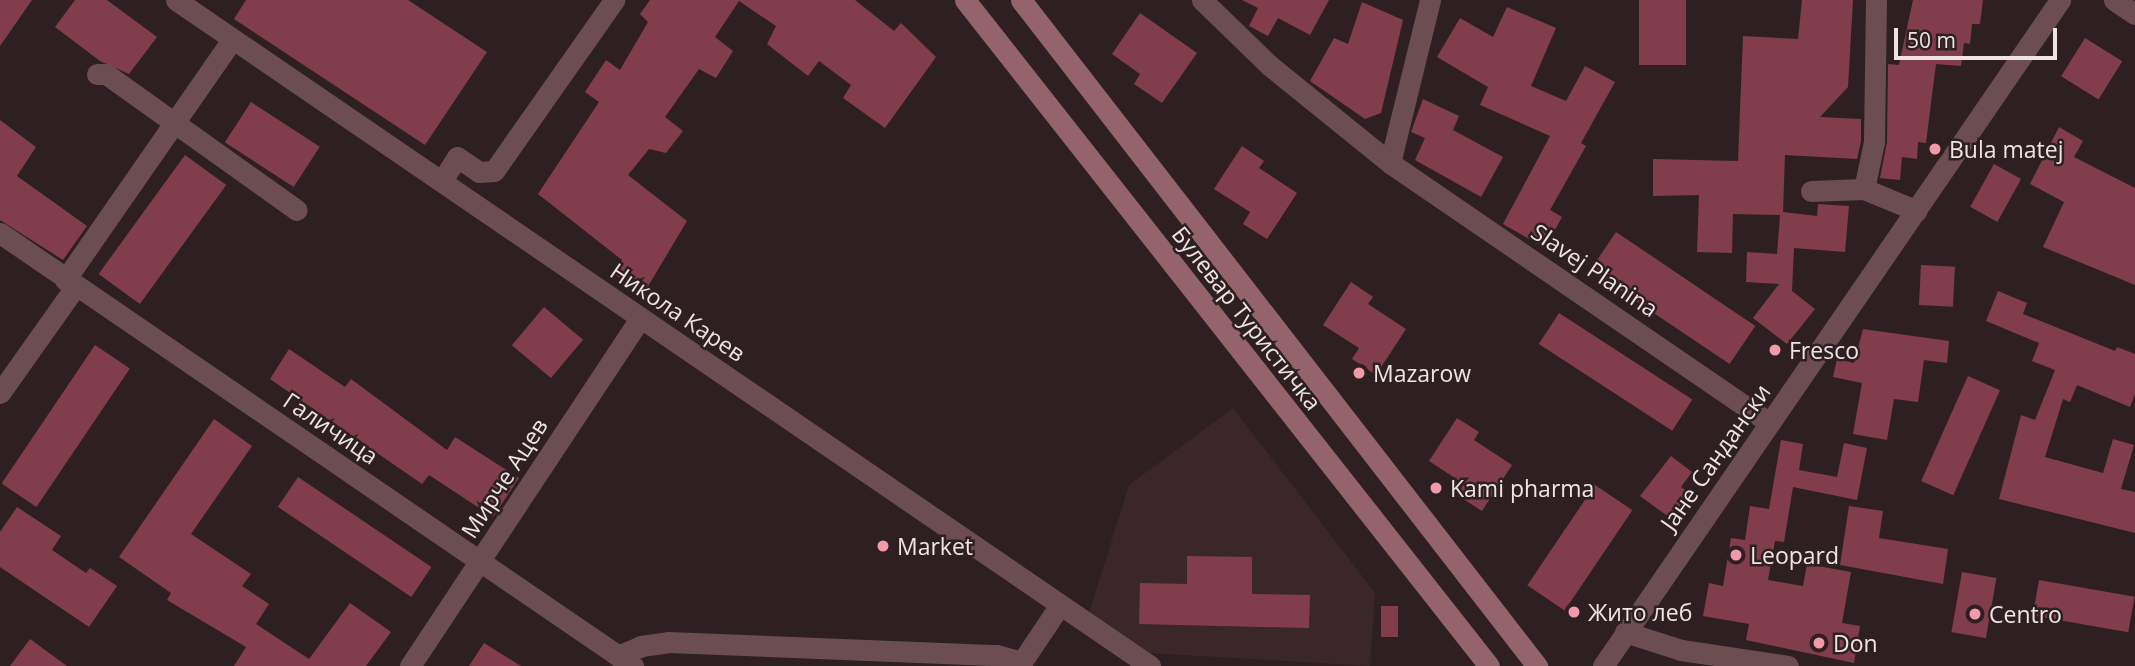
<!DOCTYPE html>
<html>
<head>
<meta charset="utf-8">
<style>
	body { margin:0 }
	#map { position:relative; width:2135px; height:666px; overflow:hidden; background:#2e2022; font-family:"Open Sans",sans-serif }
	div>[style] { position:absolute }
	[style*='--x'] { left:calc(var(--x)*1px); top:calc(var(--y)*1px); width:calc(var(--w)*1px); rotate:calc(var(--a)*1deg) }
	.built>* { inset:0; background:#3b272a }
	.building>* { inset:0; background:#813d4c; transform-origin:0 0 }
	.minor>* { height:21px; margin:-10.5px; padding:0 10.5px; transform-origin:10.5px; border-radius:10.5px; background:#6c4d52 }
	.tertiary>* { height:21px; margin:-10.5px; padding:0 10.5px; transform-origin:10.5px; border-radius:10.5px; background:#6c4d52 }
	.secondary>* { height:21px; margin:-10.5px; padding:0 10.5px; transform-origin:10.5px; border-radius:10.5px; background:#95636c }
	.dots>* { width:19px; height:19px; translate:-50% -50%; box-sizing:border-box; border:4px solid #2e2022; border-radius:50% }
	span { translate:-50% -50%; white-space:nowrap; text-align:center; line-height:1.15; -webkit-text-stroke:5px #2e2022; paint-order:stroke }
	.poi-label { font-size:23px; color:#eee4e5 }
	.left { translate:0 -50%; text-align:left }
	.street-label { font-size:23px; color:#eee4e5 }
	.scale { position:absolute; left:1894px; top:28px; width:163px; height:32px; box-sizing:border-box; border:4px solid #eee4e5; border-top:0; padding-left:9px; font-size:21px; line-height:24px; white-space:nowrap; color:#eee4e5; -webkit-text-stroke:5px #2e2022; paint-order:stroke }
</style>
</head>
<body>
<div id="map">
	<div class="built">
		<div style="clip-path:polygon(1233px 408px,1375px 593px,1370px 666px,1132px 652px,1087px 620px,1129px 485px)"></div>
	</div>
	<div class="building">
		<div style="clip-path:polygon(0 0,32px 0,0 46px)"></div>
		<div style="clip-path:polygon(75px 0,107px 0,157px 37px,129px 74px,100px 61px,55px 27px)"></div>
		<div style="clip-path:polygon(246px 0,408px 0,487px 52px,425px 145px,234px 19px)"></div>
		<div style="clip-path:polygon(650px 0,855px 0,894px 31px,901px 23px,936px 57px,885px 128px,843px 98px,851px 85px,819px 61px,808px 76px,767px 44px,776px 26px,739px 1px,715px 37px,733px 51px,716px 78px,699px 69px,665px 117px,683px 131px,666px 153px,649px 149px,628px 175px,687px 221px,644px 293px,614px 274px,622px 260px,538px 194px,599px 102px,585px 92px,606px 60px,620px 70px,648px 22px,640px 14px)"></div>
		<div style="clip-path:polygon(1242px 0,1329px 0,1310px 35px,1278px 18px,1268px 36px,1249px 26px,1258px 8px)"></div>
		<div style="left:1639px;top:0;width:47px;height:65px"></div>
		<div style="clip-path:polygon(1802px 0,1853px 0,1848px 87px,1820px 117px,1861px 119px,1861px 141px,1857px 159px,1785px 155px,1783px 212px,1817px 216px,1818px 204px,1849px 206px,1845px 252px,1794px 248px,1792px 291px,1815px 309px,1787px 344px,1753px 318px,1779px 284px,1746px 282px,1747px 252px,1777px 254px,1780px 215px,1733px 214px,1732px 253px,1697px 252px,1699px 195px,1653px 196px,1653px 159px,1738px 161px,1743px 36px,1798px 39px)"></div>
		<div style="clip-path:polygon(1913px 0,1983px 0,1980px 24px,1972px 24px,1970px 44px,1964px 43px,1961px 66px,1936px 64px,1926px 143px,1918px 142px,1917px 159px,1902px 157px,1900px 180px,1880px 178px,1887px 142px,1888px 64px,1899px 65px)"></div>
		<div style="clip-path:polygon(1362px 2px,1403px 20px,1381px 113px,1365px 119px,1310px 81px,1334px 38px,1348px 44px)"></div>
		<div style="clip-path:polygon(1507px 7px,1556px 28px,1531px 86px,1566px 101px,1585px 66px,1615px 82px,1581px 143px,1586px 146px,1550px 210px,1562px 217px,1545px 248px,1503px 224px,1550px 136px,1480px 105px,1488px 87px,1437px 57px,1460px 18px,1493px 37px)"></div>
		<div style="clip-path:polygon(1140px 13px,1197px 53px,1162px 103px,1134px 84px,1140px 74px,1112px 54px)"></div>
		<div style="left:2085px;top:38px;width:44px;height:45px;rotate:32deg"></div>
		<div style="clip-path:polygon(1423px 99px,1459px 116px,1453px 130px,1503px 157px,1481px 197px,1415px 160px,1425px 138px,1411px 132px)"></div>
		<div style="left:251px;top:102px;width:82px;height:48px;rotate:33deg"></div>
		<div style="clip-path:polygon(0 120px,36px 147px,17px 176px,87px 226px,63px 260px,0 220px)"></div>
		<div style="clip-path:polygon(2059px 127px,2083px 141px,2074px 157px,2135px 188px,2135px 285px,2043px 247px,2064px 202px,2030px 184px)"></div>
		<div style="clip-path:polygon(1242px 146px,1264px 161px,1259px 168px,1297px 193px,1267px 239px,1243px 224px,1250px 212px,1214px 189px)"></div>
		<div style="left:185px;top:155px;width:51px;height:147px;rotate:36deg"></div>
		<div style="left:1994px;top:164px;width:31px;height:49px;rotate:29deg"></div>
		<div style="left:1616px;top:232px;width:168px;height:46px;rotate:34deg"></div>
		<div style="left:1921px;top:265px;width:34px;height:40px;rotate:3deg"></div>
		<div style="clip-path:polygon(1351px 282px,1373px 297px,1368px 304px,1406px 329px,1376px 375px,1352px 359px,1359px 348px,1323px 325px)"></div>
		<div style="clip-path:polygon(1998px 291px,2027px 303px,2023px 314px,2115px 351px,2117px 347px,2135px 354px,2135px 394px,2130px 407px,2077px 385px,2070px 402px,2063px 399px,2045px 457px,2103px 473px,2113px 439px,2134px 445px,2121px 489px,2135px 492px,2135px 533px,1999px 499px,2021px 415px,2035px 420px,2055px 370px,2032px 361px,2039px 343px,1986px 321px)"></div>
		<div style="left:544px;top:307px;width:51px;height:50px;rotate:40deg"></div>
		<div style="left:1559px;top:313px;width:159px;height:37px;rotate:33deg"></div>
		<div style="clip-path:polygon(1863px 329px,1949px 341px,1947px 363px,1924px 360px,1918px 402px,1894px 399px,1887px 440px,1853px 434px,1862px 383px,1833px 377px,1837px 359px,1854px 363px)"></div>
		<div style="left:95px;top:345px;width:42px;height:167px;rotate:34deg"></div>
		<div style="clip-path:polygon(289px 349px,345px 387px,351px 379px,447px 450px,455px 437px,519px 478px,493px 517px,429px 475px,422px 484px,270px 379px)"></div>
		<div style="left:1968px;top:376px;width:35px;height:115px;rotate:24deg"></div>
		<div style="clip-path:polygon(1457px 418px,1479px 432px,1474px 440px,1512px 465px,1482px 511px,1457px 495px,1464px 484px,1429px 461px)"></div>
		<div style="clip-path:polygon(214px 419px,252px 446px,191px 534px,251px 574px,242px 586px,269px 604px,256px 624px,309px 659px,350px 603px,391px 632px,366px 666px,234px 666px,246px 647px,167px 600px,171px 593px,119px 557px)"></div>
		<div style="clip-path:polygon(1781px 440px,1803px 444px,1799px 470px,1837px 477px,1844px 443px,1867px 448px,1857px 500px,1793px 487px,1784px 542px,1775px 541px,1768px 580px,1803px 586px,1807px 564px,1851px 572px,1842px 623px,1860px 626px,1854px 663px,1746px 640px,1749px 624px,1703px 616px,1709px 583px,1723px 586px,1731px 538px,1745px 540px,1750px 506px,1769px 509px)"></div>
		<div style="clip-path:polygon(1671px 456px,1692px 472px,1681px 487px,1692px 495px,1673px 520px,1640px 496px)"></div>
		<div style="left:298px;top:477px;width:161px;height:36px;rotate:34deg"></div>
		<div style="left:1595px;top:485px;width:45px;height:121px;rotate:34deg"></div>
		<div style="clip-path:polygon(1849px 506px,1883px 511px,1879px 538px,1948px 549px,1943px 584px,1840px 565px)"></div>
		<div style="clip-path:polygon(17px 507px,61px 536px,52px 550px,86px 573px,90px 568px,117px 586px,89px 627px,0 567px,0 532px)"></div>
		<div style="clip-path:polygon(1187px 556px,1252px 557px,1252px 594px,1310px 595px,1309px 628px,1139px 624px,1140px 583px,1187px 584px)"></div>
		<div style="left:1962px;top:572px;width:35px;height:61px;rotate:10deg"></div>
		<div style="left:2039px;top:580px;width:97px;height:36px;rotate:10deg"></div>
		<div style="left:1381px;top:606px;width:17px;height:31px"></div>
		<div style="clip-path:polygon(30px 639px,67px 666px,10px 666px)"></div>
		<div style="clip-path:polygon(484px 643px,521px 666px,469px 666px)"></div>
	</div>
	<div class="minor">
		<div style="--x:176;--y:0;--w:1180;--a:34.36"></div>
		<div style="--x:1202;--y:0;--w:93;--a:44.1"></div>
		<div style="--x:1269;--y:65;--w:156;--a:39"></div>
		<div style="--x:1390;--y:163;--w:168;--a:-76.2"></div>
		<div style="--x:2114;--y:0;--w:25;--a:34"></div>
		<div style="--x:97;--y:74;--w:9;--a:0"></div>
		<div style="--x:106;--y:74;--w:234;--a:35.5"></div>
		<div style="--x:1390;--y:163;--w:460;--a:34.4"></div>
		<div style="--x:442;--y:181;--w:28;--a:-58"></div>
		<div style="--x:457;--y:157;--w:27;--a:34"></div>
		<div style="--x:479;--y:172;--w:15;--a:-4"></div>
		<div style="--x:494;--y:171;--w:209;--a:-54.9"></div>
		<div style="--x:1864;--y:189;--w:48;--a:-78"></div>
		<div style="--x:1874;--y:142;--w:142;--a:-89.2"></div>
		<div style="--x:1811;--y:191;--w:53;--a:-2.2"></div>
		<div style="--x:1864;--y:189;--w:57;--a:22.5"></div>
		<div style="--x:0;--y:233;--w:767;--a:34.37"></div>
		<div style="--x:65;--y:280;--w:292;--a:-55.2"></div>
		<div style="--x:0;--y:393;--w:130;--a:-54.7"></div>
		<div style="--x:1625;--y:632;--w:59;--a:17.8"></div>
		<div style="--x:1681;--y:650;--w:108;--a:8.5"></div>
		<div style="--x:618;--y:656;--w:25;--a:-23"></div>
		<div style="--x:641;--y:646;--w:27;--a:-8"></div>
		<div style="--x:668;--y:642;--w:329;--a:2.3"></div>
		<div style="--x:997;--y:655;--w:25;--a:16"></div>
		<div style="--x:410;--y:666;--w:416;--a:-56.5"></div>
		<div style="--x:1019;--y:666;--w:73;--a:-56.1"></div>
	</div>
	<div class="tertiary">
		<div style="--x:1603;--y:666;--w:808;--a:-55.54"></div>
	</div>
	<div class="secondary">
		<div style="--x:965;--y:0;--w:847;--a:51.8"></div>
		<div style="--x:1021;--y:0;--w:843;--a:52.23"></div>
	</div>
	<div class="dots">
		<div style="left:1935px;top:149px;background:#f39aaa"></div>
		<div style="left:1775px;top:350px;background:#f39aaa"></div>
		<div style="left:1359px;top:373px;background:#f39aaa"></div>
		<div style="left:1436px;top:488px;background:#f39aaa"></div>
		<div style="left:883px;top:546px;background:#f39aaa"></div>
		<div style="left:1736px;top:555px;background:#f39aaa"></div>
		<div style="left:1574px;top:612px;background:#f39aaa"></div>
		<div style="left:1975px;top:614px;background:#f39aaa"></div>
		<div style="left:1819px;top:643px;background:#f39aaa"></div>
	</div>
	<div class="poi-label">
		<span class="left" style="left:1949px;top:149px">Bula matej</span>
		<span class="left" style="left:1789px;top:350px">Fresco</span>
		<span class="left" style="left:1373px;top:373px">Mazarow</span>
		<span class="left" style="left:1450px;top:488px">Kami pharma</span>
		<span class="left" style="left:897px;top:546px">Market</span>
		<span class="left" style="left:1750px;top:555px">Leopard</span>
		<span class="left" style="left:1588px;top:612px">Жито леб</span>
		<span class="left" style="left:1989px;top:614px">Centro</span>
		<span class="left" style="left:1833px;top:643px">Don</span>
	</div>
	<div class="street-label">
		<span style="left:1595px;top:270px;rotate:34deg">Slavej Planina</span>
		<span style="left:678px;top:312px;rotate:34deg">Никола Карев</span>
		<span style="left:1247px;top:318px;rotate:52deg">Булевар Туристичка</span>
		<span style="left:331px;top:428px;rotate:34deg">Галичица</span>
		<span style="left:1715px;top:457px;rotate:-55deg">Јане Сандански</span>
		<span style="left:504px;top:478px;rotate:-57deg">Мирче Ацев</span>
	</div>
	<div class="scale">50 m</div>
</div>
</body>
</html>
